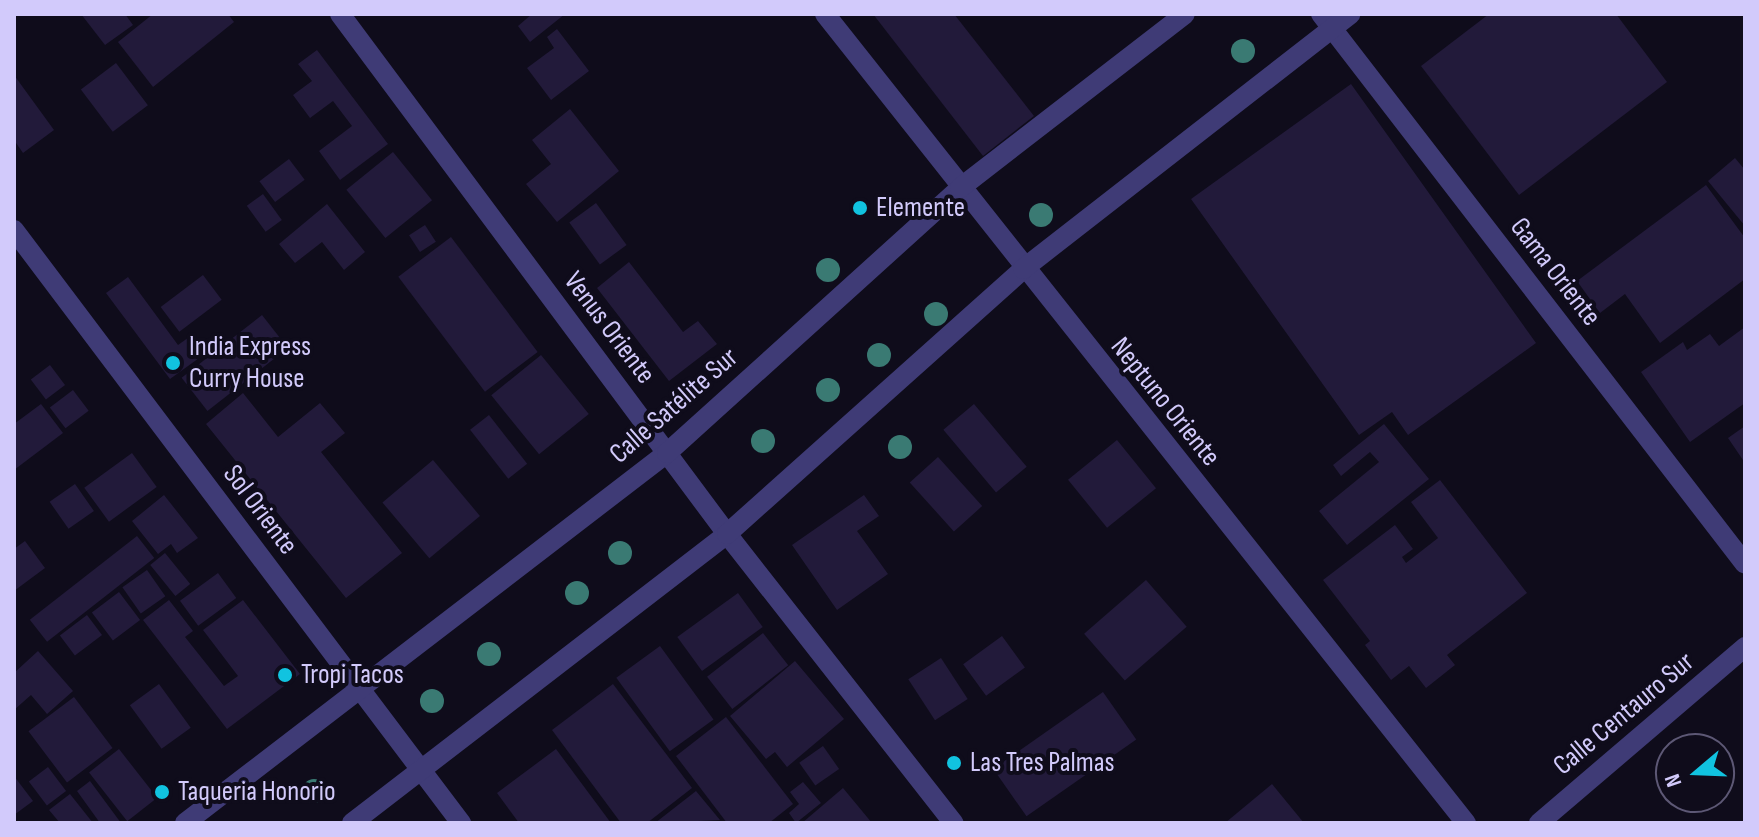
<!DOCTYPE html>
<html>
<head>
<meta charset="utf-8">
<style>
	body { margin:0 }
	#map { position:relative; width:1759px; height:837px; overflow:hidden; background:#0f0c1b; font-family:"Sofia Sans Condensed",sans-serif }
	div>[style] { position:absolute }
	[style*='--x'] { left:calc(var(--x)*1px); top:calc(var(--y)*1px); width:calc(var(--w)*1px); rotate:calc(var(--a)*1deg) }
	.building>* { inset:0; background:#221a3a; transform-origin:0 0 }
	.street>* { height:20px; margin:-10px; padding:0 10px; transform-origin:10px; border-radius:10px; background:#3f3b76 }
	.trees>* { width:24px; height:24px; margin:-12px; border-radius:50%; background:#3a7a73 }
	.dots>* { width:22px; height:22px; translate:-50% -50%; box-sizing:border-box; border:4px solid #0f0c1b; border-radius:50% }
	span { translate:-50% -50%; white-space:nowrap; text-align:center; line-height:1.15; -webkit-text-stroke:8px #0f0c1b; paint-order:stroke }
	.poi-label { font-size:28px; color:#d2cafb }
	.left { translate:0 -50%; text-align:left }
	.street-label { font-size:28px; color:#d2cafb }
	.frame { position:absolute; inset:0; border:16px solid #d2cafb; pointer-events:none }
	.north { position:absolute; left:1655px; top:733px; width:80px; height:80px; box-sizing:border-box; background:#0f0c1b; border:2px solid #5d5875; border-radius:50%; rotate:251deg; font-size:22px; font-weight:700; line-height:32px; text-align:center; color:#d2cafb }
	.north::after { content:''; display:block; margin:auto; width:28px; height:36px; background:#11c3e0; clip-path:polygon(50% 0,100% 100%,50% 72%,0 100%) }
</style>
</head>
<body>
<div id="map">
	<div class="building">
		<div style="clip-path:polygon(81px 14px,125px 14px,133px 25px,105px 45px)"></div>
		<div style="clip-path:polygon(153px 14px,228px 14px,234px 22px,153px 87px,118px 42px)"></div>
		<div style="clip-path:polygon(532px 14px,565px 14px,530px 42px,518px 26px)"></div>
		<div style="clip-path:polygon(873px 14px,954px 14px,1034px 116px,983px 156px)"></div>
		<div style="clip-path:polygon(1489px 14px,1616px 14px,1667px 82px,1519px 195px,1421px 66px)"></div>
		<div style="clip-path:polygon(557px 29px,589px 71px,551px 100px,527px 68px,554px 48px,547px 37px)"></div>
		<div style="clip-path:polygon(317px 50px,388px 144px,340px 180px,319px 151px,352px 126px,333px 101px,310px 118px,293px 95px,312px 81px,298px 64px)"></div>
		<div style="left:116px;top:63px;width:53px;height:44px;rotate:53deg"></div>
		<div style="clip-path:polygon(14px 75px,54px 130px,23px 153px,14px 140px)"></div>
		<div style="clip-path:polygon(1351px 84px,1536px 343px,1408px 435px,1392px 412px,1359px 435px,1191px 199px)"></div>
		<div style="clip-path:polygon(570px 109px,619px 171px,557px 222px,526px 184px,551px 164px,532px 140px)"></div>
		<div style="left:393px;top:152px;width:62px;height:60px;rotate:51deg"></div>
		<div style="clip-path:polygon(1735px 158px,1745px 170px,1745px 226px,1708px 181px)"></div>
		<div style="left:289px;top:159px;width:26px;height:37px;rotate:53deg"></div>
		<div style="clip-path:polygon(1706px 185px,1745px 238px,1745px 279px,1660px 343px,1625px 294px,1600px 313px,1577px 281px)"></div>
		<div style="left:263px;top:194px;width:32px;height:20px;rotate:54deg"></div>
		<div style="left:596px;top:203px;width:52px;height:33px;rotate:54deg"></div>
		<div style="clip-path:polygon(327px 204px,365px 252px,344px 270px,322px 242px,295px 263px,279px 244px)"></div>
		<div style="left:425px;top:225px;width:20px;height:19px;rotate:57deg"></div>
		<div style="left:451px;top:237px;width:144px;height:66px;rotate:53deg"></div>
		<div style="clip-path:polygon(629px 262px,683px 332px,698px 321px,717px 344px,669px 381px,597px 288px)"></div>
		<div style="left:203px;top:275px;width:31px;height:53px;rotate:53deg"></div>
		<div style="clip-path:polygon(128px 277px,178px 345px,192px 335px,206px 353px,170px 379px,106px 293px)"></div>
		<div style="left:262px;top:315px;width:42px;height:102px;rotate:52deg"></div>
		<div style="clip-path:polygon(1745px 327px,1745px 403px,1690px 442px,1641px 372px,1683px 342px,1687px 350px,1710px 334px,1719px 346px)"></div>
		<div style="left:541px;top:355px;width:76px;height:64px;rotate:51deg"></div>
		<div style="left:50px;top:365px;width:25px;height:24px;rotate:53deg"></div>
		<div style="left:73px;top:390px;width:26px;height:29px;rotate:53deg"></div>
		<div style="clip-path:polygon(243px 393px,278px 437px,320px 403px,345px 433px,321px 452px,402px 553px,346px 598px,206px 424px)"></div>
		<div style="clip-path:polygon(41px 404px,63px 433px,14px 470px,14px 424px)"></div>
		<div style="left:974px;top:404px;width:82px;height:40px;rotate:50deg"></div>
		<div style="left:489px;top:415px;width:62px;height:24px;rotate:52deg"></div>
		<div style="clip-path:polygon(1384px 424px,1429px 479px,1347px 545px,1319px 511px,1379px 462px,1370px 452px,1341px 476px,1333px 465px)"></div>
		<div style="clip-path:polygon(1745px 426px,1745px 463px,1728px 438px)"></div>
		<div style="left:1117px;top:440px;width:62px;height:63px;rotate:51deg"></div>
		<div style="left:132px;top:453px;width:42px;height:59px;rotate:54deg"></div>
		<div style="left:938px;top:457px;width:66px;height:38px;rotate:48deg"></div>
		<div style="left:433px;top:460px;width:73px;height:66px;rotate:50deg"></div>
		<div style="clip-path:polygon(1440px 480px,1527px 593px,1447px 655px,1455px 665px,1426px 688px,1409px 666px,1391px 680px,1365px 645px,1370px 641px,1323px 580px,1395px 525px,1413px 549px,1402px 557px,1406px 563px,1438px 538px,1411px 502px)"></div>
		<div style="left:75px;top:484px;width:33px;height:31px;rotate:55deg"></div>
		<div style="clip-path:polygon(164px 495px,198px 538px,177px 553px,171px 544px,158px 554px,132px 521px)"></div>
		<div style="clip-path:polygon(864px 495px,879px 516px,857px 531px,888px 574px,837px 610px,792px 545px)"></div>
		<div style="left:137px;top:536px;width:28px;height:136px;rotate:52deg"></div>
		<div style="clip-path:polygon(25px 541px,45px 568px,14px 591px,14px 549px)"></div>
		<div style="left:165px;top:553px;width:40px;height:19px;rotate:51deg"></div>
		<div style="left:147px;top:570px;width:32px;height:30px;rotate:55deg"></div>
		<div style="left:218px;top:573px;width:31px;height:47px;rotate:54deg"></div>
		<div style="left:1146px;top:580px;width:62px;height:82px;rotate:49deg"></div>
		<div style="left:119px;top:592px;width:35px;height:34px;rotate:53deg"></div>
		<div style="left:738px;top:593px;width:42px;height:75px;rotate:54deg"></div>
		<div style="clip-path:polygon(169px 600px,193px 631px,185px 637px,224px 686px,238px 676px,203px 630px,243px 600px,300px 674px,227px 729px,143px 620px)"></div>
		<div style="left:87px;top:615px;width:25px;height:34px;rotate:53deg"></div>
		<div style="left:763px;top:633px;width:41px;height:71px;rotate:52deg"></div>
		<div style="left:1002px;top:636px;width:39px;height:48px;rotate:54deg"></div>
		<div style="left:660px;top:646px;width:91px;height:54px;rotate:54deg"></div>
		<div style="clip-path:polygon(38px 651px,73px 691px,47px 714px,31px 695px,14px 710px,14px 673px)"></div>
		<div style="left:941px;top:658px;width:49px;height:39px;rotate:57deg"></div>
		<div style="clip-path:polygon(795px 661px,844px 719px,787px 767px,775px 752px,766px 759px,730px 716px)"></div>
		<div style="left:159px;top:684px;width:54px;height:36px;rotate:54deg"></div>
		<div style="clip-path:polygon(613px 684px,692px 788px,647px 823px,621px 823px,552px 730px)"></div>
		<div style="left:1103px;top:692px;width:58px;height:134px;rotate:55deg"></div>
		<div style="left:74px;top:697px;width:64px;height:57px;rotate:53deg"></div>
		<div style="clip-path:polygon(726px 717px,793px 804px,769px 823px,727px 823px,676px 756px)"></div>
		<div style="left:823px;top:746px;width:28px;height:29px;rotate:55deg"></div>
		<div style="left:119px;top:749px;width:62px;height:38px;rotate:52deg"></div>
		<div style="clip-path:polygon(556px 749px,611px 823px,519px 823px,497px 793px)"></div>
		<div style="left:48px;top:767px;width:30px;height:24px;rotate:53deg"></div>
		<div style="clip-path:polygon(14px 776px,33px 801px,14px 815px)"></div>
		<div style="clip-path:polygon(90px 781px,121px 823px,100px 823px,77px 791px)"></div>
		<div style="clip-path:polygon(803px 782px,821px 803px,796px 823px,789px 813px,799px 804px,790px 792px)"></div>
		<div style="clip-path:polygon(1272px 784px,1304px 823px,1225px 823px)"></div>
		<div style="clip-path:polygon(843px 788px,872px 823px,802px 823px)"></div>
		<div style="clip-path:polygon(696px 791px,720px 820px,655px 823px)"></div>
		<div style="clip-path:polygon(70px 794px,93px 823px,60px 823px,49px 810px)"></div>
	</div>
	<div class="street">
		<div style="--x:340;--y:14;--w:648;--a:53.34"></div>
		<div style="--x:727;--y:534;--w:367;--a:51.9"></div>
		<div style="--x:825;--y:14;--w:1032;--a:51.61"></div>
		<div style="--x:1321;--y:14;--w:694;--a:52.37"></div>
		<div style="--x:14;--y:230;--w:743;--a:52.99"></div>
		<div style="--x:185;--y:823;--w:608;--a:-37.51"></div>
		<div style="--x:667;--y:453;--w:395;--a:-42.1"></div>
		<div style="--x:960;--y:188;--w:284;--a:-37.7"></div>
		<div style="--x:352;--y:823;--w:473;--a:-37.6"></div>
		<div style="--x:727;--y:534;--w:397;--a:-41.8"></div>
		<div style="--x:1023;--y:269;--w:415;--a:-37.9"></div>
		<div style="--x:1539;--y:823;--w:271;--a:-40.5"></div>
	</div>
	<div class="trees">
		<div style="left:1243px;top:51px"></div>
		<div style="left:1041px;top:215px"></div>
		<div style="left:828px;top:270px"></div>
		<div style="left:936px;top:314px"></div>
		<div style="left:879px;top:355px"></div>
		<div style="left:828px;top:390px"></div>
		<div style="left:763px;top:441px"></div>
		<div style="left:900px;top:447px"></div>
		<div style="left:620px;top:553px"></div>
		<div style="left:577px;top:593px"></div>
		<div style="left:489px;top:654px"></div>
		<div style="left:432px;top:701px"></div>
		<div style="left:314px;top:791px"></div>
	</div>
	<div class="dots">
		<div style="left:860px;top:208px;background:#11c3e0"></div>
		<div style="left:173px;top:363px;background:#11c3e0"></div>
		<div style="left:285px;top:675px;background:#11c3e0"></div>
		<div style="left:954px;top:763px;background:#11c3e0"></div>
		<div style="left:162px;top:792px;background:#11c3e0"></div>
	</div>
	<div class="poi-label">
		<span class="left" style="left:876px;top:208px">Elemente</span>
		<span class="left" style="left:189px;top:363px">India Express<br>Curry House</span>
		<span class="left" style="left:301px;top:675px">Tropi Tacos</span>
		<span class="left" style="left:970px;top:763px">Las Tres Palmas</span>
		<span class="left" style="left:178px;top:792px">Taqueria Honorio</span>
	</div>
	<div class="street-label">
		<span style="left:1555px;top:272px;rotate:52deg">Gama Oriente</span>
		<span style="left:609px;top:328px;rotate:53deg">Venus Oriente</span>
		<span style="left:1165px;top:402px;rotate:51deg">Neptuno Oriente</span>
		<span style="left:674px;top:406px;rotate:-41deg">Calle Satélite Sur</span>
		<span style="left:260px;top:510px;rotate:53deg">Sol Oriente</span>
		<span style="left:1624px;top:714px;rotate:-40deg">Calle Centauro Sur</span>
	</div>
	<div class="frame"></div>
	<div class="north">N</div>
</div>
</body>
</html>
